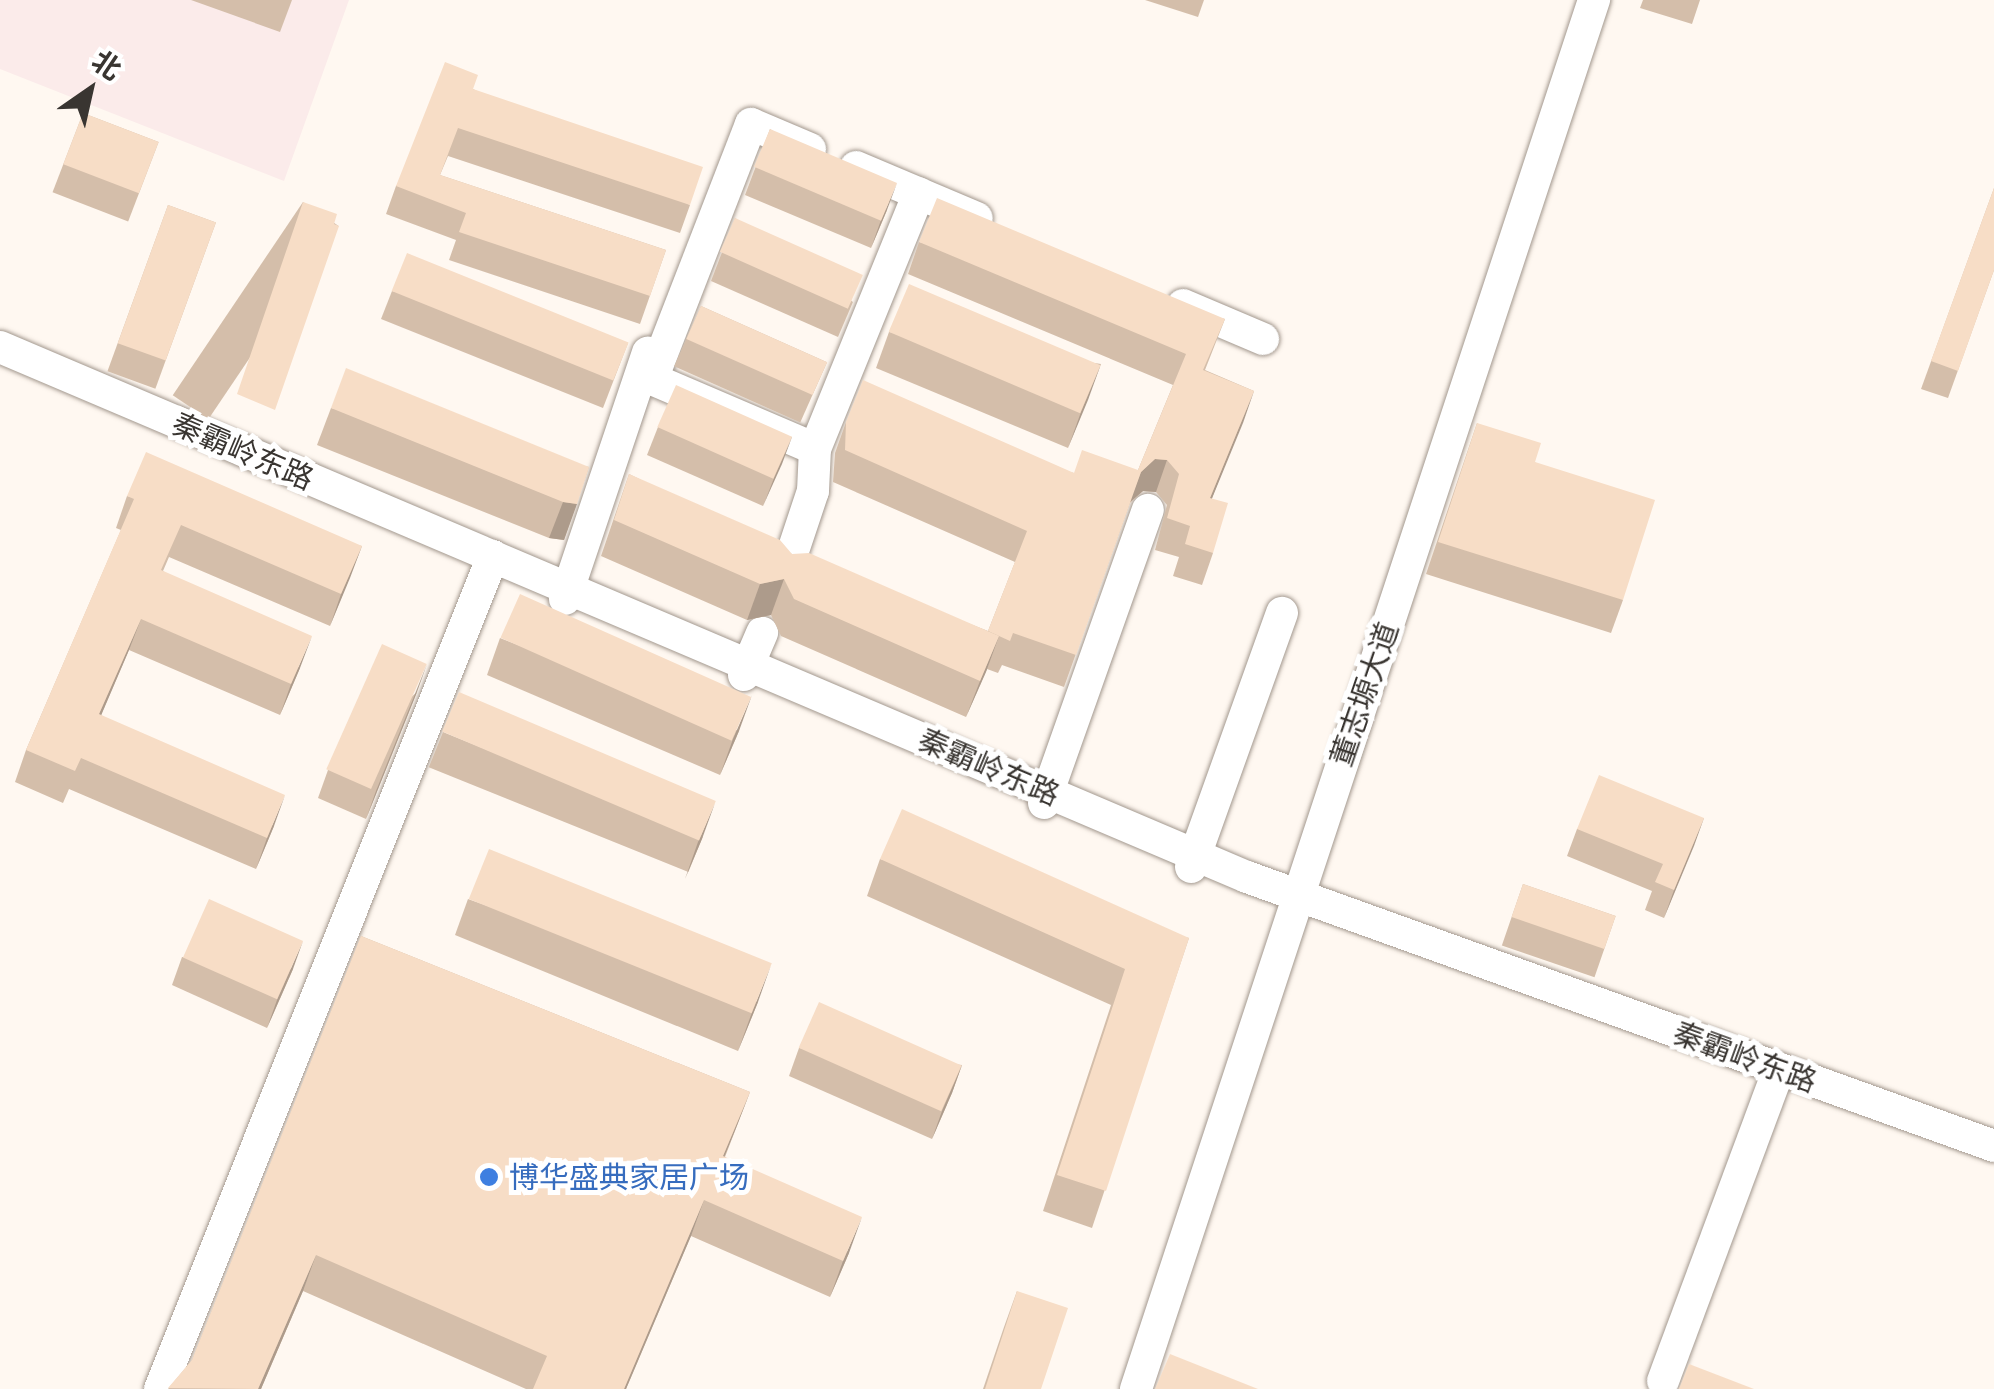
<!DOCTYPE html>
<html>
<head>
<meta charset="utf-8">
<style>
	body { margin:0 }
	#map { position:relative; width:1994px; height:1389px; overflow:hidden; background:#fff8f1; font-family:"IBM Plex Sans","Noto Sans SC",sans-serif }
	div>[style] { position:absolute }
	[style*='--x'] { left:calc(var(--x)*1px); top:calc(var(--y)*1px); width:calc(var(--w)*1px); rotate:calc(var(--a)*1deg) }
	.education>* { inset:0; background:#fbebea }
	.roads { filter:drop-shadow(0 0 2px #a3988e) drop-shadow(0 0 2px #a3988e) }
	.minor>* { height:32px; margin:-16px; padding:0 16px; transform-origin:16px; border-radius:16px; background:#fff }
	.wall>* { inset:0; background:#d4beaa; transform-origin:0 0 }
	.shaded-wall>* { inset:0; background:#ad9b8b }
	.building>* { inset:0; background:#f7ddc6; transform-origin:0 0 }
	.dots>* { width:28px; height:28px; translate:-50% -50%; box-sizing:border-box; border:5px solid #fff; border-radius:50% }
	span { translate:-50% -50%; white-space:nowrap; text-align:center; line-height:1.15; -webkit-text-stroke:10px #fff; paint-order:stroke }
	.street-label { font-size:30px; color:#393531 }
	.shop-label { font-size:30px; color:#366cbe }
	.left { translate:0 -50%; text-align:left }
	.north { position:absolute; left:40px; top:40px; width:100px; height:100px; -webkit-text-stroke:8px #fff; paint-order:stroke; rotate:34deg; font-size:28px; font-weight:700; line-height:40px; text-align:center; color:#393531 }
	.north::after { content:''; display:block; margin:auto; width:35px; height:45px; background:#393531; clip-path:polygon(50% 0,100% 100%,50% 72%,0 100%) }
</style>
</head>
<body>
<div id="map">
	<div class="education">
		<div style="clip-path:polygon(0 0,349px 0,284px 181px,0 69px)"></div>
	</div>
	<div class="roads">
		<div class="minor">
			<div style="--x:810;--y:149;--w:64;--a:-157"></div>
			<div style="--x:751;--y:124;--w:274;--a:111.2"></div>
			<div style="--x:652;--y:379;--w:177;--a:23.2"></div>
			<div style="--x:856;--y:167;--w:131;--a:22.9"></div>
			<div style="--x:1183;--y:305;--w:87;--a:23"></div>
			<div style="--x:0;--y:347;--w:1355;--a:23.03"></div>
			<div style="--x:1247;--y:877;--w:794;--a:19.8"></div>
			<div style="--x:786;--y:572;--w:85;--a:-71.6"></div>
			<div style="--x:813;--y:491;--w:42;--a:-87.3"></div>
			<div style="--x:815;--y:449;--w:276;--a:-67.9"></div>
			<div style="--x:565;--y:599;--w:260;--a:-71.4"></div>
			<div style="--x:744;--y:675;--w:46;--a:-66.8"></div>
			<div style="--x:1044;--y:803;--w:311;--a:-70.5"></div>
			<div style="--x:1191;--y:867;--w:270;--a:-70.3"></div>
			<div style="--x:1663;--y:1381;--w:333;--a:-69.6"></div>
			<div style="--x:160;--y:1389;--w:897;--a:-68.21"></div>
			<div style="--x:1136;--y:1389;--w:1463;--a:-71.75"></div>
		</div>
	</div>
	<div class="wall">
		<div style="clip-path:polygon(191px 0,292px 0,280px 32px)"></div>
		<div style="clip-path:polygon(1145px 0,1204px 0,1198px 17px)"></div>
		<div style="clip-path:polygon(1643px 0,1700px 0,1692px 24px,1640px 8px)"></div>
		<div style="clip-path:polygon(473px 89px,690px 205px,680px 233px,448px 156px,440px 175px,666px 250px,640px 324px,449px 260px,456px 240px,386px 214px,396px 186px)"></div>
		<div style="left:83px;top:113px;width:81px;height:85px;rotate:21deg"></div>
		<div style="clip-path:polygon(770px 129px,887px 210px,871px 248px,745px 195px)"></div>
		<div style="clip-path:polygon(1994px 188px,1994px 270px,1948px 398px,1921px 389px)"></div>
		<div style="left:303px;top:202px;width:43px;height:233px;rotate:34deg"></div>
		<div style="left:168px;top:205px;width:51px;height:177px;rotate:20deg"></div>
		<div style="clip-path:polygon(735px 218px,853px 302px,838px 337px,711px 281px)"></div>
		<div style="clip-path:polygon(919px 242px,1225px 319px,1205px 370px,1254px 391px,1212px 498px,1213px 553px,1202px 585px,1173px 576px,1179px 557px,1155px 550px,1167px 505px,1156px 492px,1143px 491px,1130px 503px,1064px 687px,1002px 665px,998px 673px,987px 669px,966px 717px,781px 636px,771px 615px,747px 620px,601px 556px,629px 474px,792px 554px,988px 631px,1015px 562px,833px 482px,835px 453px,846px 422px,1074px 473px,1138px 470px,1173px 385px,908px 274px)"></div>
		<div style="clip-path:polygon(392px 291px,628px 343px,603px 408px,381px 319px)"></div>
		<div style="left:701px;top:306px;width:138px;height:66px;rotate:24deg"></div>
		<div style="clip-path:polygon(889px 332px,1101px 364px,1068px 448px,876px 368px)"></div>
		<div style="clip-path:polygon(331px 408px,589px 467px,564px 540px,549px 538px,317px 445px)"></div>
		<div style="clip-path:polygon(1477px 423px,1535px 462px,1623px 600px,1611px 633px,1426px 574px)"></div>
		<div style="clip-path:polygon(658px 427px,792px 437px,763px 506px,647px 455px)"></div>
		<div style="clip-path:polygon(127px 496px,362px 546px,330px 626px,169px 557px,163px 571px,300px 668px,280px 715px,129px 650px,101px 715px,274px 826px,256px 869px,69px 789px,63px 803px,15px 782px,26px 750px,121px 530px,116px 528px)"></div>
		<div style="clip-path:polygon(500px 638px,739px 731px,720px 775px,487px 675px)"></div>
		<div style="clip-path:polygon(417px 692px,366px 819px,318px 798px,328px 770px)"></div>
		<div style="left:443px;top:732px;width:280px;height:38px;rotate:22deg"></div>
		<div style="clip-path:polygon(1704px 818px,1664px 918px,1645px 910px,1652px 891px,1567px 856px,1577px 829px)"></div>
		<div style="clip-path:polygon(880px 859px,1189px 938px,1092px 1228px,1043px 1211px,1111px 1005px,867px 896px)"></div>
		<div style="left:1523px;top:884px;width:98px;height:65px;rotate:19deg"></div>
		<div style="clip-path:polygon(468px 899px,758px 1002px,738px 1051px,455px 935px)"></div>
		<div style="clip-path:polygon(361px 936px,750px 1092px,725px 1157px,849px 1253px,830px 1297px,691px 1236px,626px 1389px,526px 1389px,303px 1291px,261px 1389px,168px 1389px,192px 1360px)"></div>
		<div style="clip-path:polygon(182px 957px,293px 969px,267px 1028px,172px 985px)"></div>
		<div style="clip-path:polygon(799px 1048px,962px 1065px,952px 1093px,932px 1139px,789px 1076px)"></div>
		<div style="clip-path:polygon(1017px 1291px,1041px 1389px,983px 1389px,1004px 1327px)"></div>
	</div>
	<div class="shaded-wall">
		<div style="clip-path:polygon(897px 183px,887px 210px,871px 248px,881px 220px)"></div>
		<div style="clip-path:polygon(1101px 364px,1088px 400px,1068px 448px,1081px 412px)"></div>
		<div style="clip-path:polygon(1254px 391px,1243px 423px,1199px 530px,1210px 498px)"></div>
		<div style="clip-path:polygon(792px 437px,782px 464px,763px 506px,774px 478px)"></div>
		<div style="clip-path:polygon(1155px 459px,1167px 460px,1156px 492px,1143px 491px,1129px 503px,1141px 472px)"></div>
		<div style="clip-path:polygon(563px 502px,577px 504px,564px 540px,549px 538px)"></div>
		<div style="clip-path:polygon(362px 546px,350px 578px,330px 626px,341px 594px)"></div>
		<div style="clip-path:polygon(784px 579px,771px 615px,747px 620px,760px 584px)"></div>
		<div style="clip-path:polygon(141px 619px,129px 650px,88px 746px,99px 714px)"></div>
		<div style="clip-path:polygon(312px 636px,300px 668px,280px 715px,291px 684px)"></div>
		<div style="clip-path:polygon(999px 636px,986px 672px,966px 717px,980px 681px)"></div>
		<div style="clip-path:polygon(427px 664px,417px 692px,366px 819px,376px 791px)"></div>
		<div style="clip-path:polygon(752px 695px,739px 731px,720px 775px,733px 739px)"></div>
		<div style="clip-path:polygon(285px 795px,274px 826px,256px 869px,267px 838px)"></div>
		<div style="clip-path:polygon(715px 803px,702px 839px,685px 879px,698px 842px)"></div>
		<div style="clip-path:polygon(1704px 818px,1694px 846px,1664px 918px,1674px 890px)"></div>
		<div style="clip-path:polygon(303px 941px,293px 969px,267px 1028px,277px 1000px)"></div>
		<div style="clip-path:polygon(771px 965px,758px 1002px,738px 1051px,751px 1015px)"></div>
		<div style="clip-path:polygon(962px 1065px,952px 1093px,932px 1139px,942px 1111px)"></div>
		<div style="clip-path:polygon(750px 1092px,736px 1128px,710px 1192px,723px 1156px)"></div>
		<div style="clip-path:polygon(704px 1200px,691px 1236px,626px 1389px,624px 1389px)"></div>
		<div style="clip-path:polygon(862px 1217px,849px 1253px,830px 1297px,843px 1261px)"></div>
		<div style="clip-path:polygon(316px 1255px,303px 1291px,261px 1389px,258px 1389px)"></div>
	</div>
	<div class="building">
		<div style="clip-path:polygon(445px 62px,478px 75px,473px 89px,703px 167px,690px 205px,458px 128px,440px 175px,666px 250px,650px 296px,459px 232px,466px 213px,396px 186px)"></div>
		<div style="left:83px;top:113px;width:81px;height:55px;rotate:21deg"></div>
		<div style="left:770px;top:129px;width:138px;height:41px;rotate:23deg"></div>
		<div style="clip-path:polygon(1994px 188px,1994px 270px,1958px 371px,1931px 361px)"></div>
		<div style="clip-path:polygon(937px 198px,1225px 319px,1203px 370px,1254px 391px,1210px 498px,1228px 503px,1213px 553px,1185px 544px,1190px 526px,1167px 518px,1179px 474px,1167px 460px,1155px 459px,1141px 472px,1076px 655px,1013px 633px,1010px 641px,988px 631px,1027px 531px,845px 450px,846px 422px,863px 380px,1074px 473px,1082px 450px,1138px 470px,1186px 354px,919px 242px)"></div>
		<div style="clip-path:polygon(303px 202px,337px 214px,334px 224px,339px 226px,275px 410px,237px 394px)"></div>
		<div style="left:168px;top:205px;width:51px;height:147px;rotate:20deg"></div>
		<div style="left:735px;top:218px;width:140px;height:37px;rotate:24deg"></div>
		<div style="left:407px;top:253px;width:239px;height:41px;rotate:22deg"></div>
		<div style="left:909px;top:284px;width:208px;height:52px;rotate:23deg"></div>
		<div style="left:701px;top:306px;width:138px;height:36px;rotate:24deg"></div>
		<div style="clip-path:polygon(346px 368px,589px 467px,577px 504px,563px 502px,331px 408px)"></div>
		<div style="left:676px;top:385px;width:127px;height:46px;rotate:24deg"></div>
		<div style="clip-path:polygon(1477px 423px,1541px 443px,1535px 462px,1655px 500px,1623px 600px,1438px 542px)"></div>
		<div style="clip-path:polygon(146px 452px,362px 546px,341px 594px,181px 525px,161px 570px,312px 636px,291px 684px,141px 619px,99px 714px,285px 795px,267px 838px,81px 758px,75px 771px,26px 750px,134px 499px,127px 496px)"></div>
		<div style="clip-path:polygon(629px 474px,780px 540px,792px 554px,809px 553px,999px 636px,980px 681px,794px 599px,784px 579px,760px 584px,614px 520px)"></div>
		<div style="left:520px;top:594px;width:253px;height:48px;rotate:24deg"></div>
		<div style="left:382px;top:644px;width:49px;height:137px;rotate:24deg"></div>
		<div style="left:459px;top:692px;width:279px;height:43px;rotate:23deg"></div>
		<div style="clip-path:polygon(1599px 775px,1704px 818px,1674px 890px,1655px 882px,1663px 864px,1577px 829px)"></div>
		<div style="clip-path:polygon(902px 809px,1189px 938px,1106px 1191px,1057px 1175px,1125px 969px,880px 859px)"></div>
		<div style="left:489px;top:849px;width:305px;height:54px;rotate:22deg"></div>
		<div style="left:1523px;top:884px;width:98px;height:35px;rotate:19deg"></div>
		<div style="left:209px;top:899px;width:103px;height:64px;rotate:24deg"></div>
		<div style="clip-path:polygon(361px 936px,750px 1092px,723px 1156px,862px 1217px,843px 1261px,704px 1200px,624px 1389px,533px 1389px,547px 1356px,316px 1255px,258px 1389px,168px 1388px,192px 1360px)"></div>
		<div style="left:819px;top:1002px;width:156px;height:50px;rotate:24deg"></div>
		<div style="clip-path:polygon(1017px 1291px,1068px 1308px,1041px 1389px,985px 1389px)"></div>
		<div style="clip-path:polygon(1170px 1354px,1258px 1389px,1155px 1389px)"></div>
		<div style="clip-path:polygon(1689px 1364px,1754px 1389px,1679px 1389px)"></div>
	</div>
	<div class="dots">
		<div style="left:489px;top:1177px;background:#3f7fe0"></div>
	</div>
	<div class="street-label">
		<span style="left:243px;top:451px;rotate:23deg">秦霸岭东路</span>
		<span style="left:1364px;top:694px;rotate:-71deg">董志塬大道</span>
		<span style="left:989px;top:767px;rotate:23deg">秦霸岭东路</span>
		<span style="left:1745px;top:1057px;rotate:20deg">秦霸岭东路</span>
	</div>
	<div class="shop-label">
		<span class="left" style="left:509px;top:1177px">博华盛典家居广场</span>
	</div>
	<div class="north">北</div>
</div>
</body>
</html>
